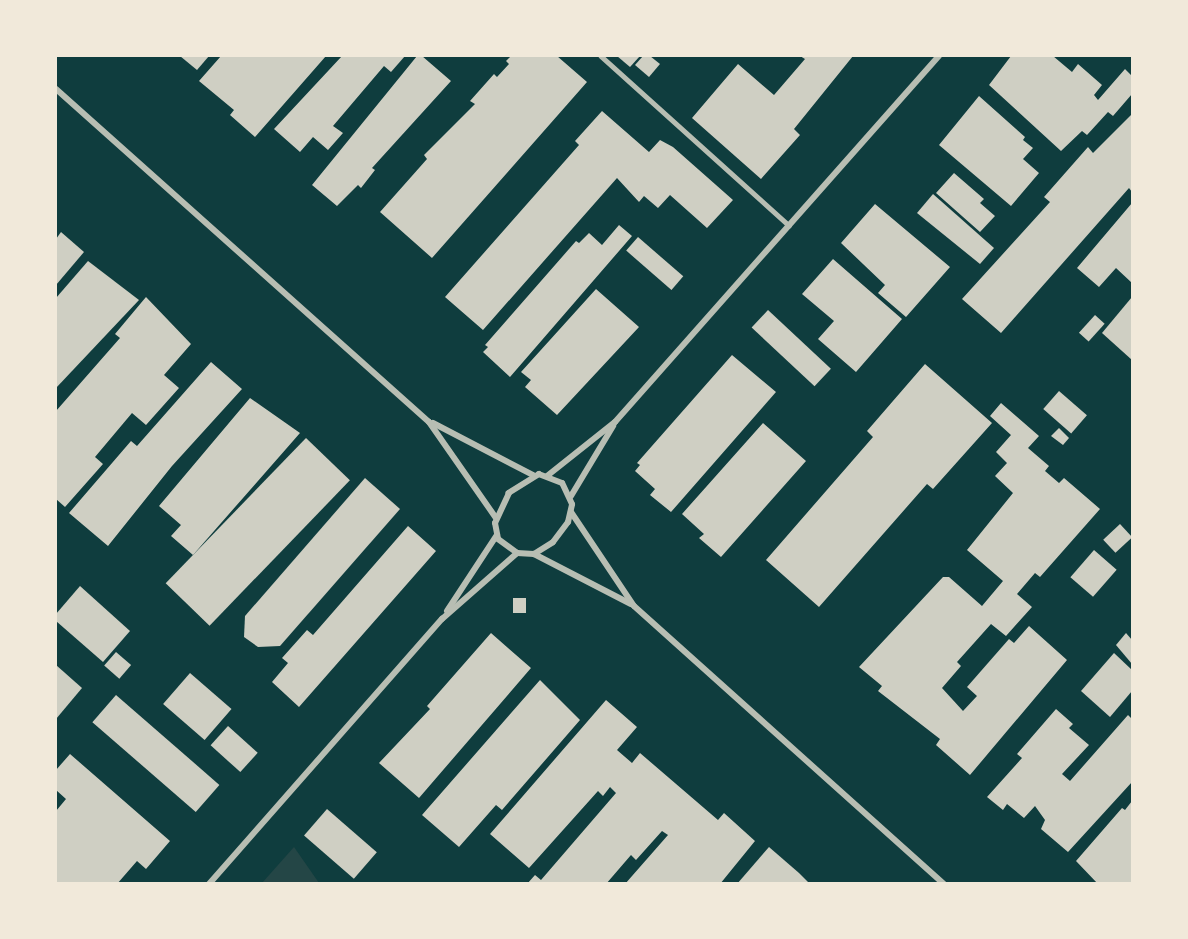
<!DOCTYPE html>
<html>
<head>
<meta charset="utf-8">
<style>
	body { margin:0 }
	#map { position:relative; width:1188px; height:939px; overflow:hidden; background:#0f3d3e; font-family:"Roboto Condensed",sans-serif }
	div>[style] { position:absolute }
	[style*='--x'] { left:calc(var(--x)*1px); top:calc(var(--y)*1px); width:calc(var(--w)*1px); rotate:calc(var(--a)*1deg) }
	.green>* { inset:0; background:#244646 }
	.building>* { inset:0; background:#cfcfc3; transform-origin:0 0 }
	.service>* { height:4.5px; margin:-2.25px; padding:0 2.25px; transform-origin:2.25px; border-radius:2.25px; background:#b8beb3 }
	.minor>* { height:6px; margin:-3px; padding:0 3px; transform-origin:3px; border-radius:3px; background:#b8beb3 }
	span { translate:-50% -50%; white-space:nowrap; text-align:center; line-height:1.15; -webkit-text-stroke:4.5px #f1e9da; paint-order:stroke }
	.frame { position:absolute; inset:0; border:57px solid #f1e9da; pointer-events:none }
</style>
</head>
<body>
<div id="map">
	<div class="green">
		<div style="clip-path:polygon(294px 847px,319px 883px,262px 883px)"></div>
	</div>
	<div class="building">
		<div style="clip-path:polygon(180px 56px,209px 56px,197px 70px)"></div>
		<div style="clip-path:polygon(221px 56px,326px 56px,255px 137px,230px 115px,234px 110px,199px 81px)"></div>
		<div style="clip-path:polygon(342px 56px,405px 56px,391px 72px,384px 66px,333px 126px,343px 133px,328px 150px,313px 137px,300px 152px,274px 129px)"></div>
		<div style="clip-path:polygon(417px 56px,422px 56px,451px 81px,372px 168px,375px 170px,361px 188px,358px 185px,337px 206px,312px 185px)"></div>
		<div style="clip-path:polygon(511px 56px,557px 56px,587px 82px,432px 258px,380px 212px,427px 159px,424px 155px,475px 104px,470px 101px,494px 74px,497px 77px,509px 64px,506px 61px)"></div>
		<div style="clip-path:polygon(617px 56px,640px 56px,630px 67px)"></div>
		<div style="clip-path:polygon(643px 56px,650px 56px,660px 64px,649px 77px,635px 65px)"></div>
		<div style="clip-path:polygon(800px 56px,853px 56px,794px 129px,800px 135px,761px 179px,692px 118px,738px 64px,774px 95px,805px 59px)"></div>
		<div style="clip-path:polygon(1011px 56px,1053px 56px,1072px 72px,1078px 64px,1102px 85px,1094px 95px,1098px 100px,1125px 69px,1132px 76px,1132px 94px,1113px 116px,1108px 112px,1087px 135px,1082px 131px,1061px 151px,989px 85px)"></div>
		<div style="clip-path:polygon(979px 96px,1025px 137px,1023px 140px,1033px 148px,1023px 159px,1039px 173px,1011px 206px,939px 145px)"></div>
		<div style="clip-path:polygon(602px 111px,649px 152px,660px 140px,673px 147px,733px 200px,707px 228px,670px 195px,658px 208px,644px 196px,639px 202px,617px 178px,483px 330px,445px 297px,579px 145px,575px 141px)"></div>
		<div style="clip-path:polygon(1131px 115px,1132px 192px,1129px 188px,1001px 333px,962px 299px,1050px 202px,1044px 197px,1088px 147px,1093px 153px)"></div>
		<div style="clip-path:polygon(954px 173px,984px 199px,980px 203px,995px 216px,980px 232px,936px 193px)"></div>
		<div style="clip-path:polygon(933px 194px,994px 248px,980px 264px,917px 213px)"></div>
		<div style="clip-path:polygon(1132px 203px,1132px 283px,1116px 268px,1099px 287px,1077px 268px)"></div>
		<div style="clip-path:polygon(875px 204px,950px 267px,906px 317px,878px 293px,885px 285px,841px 243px)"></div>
		<div style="clip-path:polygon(619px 225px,632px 236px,510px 377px,483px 352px,488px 347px,485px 345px,576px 241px,579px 243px,589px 233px,602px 245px)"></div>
		<div style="clip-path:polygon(61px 232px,84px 252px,56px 285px,56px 239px)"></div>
		<div style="left:638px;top:237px;width:60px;height:18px;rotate:41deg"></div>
		<div style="clip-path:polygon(833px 259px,902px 319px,856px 372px,818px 339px,834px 321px,802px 294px)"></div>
		<div style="clip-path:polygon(88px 261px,139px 300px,56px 388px,56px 298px)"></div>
		<div style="clip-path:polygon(596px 289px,639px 327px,557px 415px,525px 387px,531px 380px,521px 372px)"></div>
		<div style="clip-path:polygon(146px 297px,191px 344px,164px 375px,179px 388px,146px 425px,132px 413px,95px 457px,103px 464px,65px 507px,56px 499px,56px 411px,120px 338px,115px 334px)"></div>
		<div style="clip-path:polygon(1132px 297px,1132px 360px,1102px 333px)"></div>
		<div style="left:768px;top:310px;width:86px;height:24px;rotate:43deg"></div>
		<div style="left:1095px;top:315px;width:13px;height:24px;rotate:42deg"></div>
		<div style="clip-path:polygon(732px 355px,776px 392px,671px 512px,650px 495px,655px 489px,635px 471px,640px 465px,637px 463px)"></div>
		<div style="clip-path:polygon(211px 362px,242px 389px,172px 466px,108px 546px,69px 513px,131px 441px,137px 446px)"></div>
		<div style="clip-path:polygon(925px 364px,992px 423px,933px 489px,927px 484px,819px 607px,766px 560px,873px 437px,867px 431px)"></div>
		<div style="left:1059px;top:391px;width:37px;height:24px;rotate:41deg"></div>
		<div style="clip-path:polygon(250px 398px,300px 433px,193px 555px,171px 536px,181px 525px,159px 506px)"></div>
		<div style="clip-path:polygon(1001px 403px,1039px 436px,1028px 448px,1049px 466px,1045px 471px,1059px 483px,1064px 478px,1100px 509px,1040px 577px,1035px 573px,1017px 594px,1032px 607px,1006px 636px,991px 624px,957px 662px,961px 666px,942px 688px,963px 711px,977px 696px,967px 687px,1009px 639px,1014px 643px,1029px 626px,1067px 660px,970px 775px,936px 745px,940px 739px,878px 691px,882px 686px,859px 667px,943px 577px,949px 577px,982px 606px,1003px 581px,967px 550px,1013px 493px,995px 476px,1007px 463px,996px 452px,1011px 435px,990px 416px)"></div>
		<div style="clip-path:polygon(763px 423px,806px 461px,721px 557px,699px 538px,704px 534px,682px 514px)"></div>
		<div style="clip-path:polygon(1059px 428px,1069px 438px,1063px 445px,1051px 436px)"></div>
		<div style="left:306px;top:438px;width:61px;height:202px;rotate:44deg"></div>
		<div style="clip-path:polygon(365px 478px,400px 509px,280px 646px,258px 647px,244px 637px,245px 616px)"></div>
		<div style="left:1120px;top:524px;width:18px;height:23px;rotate:47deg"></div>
		<div style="clip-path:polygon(408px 526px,436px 551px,299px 707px,272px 682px,288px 663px,282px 658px,307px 630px,313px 635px)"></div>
		<div style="left:1094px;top:550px;width:30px;height:36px;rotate:41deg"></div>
		<div style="clip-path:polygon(80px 586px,130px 631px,103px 662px,56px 621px,56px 614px)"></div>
		<div style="left:513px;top:598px;width:13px;height:15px"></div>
		<div style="clip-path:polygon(491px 633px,531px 668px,419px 798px,379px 763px,430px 709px,427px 706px)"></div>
		<div style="clip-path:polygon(1126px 633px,1132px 640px,1132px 664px,1116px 645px)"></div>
		<div style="left:116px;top:652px;width:20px;height:18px;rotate:41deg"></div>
		<div style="clip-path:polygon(1114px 653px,1132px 670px,1132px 691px,1110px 717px,1081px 691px)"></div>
		<div style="clip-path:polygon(56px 665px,82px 688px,56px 719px)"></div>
		<div style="left:190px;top:673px;width:55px;height:41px;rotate:41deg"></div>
		<div style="clip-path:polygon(540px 680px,580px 720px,502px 810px,496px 805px,459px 847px,422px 815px)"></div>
		<div style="left:116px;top:695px;width:137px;height:36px;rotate:41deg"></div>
		<div style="clip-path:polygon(606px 700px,637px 727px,617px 750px,632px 763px,640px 753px,718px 820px,724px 813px,755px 841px,720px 884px,625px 884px,668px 835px,662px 831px,636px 860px,631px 855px,606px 884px,527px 884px,535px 875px,541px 880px,616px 793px,610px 787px,603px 796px,598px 791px,529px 868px,490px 834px)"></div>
		<div style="clip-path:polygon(1056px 709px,1073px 724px,1069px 728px,1089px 745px,1062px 774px,1070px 781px,1128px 715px,1132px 719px,1132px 782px,1068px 852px,1041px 829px,1045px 820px,1035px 806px,1024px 818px,1007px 804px,1003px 810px,987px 797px,1022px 758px,1017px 754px)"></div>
		<div style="left:228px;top:726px;width:40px;height:26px;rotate:42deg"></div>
		<div style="clip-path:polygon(70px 754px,170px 841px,146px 869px,137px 861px,117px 884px,56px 884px,56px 811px,66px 799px,56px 790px,56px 770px)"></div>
		<div style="clip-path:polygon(1132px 801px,1132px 884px,1098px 884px,1076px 861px,1122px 808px,1125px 810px)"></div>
		<div style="left:327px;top:809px;width:66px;height:35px;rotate:41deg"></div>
		<div style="clip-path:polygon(769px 847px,799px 873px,810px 884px,737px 884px)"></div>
	</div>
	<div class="service">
		<div style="--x:601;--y:56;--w:253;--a:42"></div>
	</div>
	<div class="minor">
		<div style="--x:56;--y:89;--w:500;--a:41.76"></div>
		<div style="--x:429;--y:422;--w:117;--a:55.1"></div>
		<div style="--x:433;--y:423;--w:113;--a:27.5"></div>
		<div style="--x:547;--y:476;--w:87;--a:-38.5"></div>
		<div style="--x:615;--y:422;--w:489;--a:-48.5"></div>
		<div style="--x:571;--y:496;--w:82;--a:-59"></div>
		<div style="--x:571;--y:512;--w:113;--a:56.2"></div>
		<div style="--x:634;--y:606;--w:416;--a:41.9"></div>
		<div style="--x:534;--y:554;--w:22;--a:-32"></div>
		<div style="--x:553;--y:542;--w:25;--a:-53"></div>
		<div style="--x:568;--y:522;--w:18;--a:-77"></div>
		<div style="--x:572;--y:504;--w:23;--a:-115"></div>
		<div style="--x:562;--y:483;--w:25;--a:-159"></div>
		<div style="--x:539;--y:474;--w:36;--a:148"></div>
		<div style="--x:509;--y:493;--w:33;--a:115"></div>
		<div style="--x:495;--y:523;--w:16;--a:79"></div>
		<div style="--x:498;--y:539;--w:24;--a:36"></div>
		<div style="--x:517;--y:553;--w:17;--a:3"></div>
		<div style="--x:534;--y:554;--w:109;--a:27.3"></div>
		<div style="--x:447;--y:611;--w:91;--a:-56.7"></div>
		<div style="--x:209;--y:884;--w:353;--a:-48.7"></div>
		<div style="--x:442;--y:619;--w:100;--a:-41.3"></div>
	</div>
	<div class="frame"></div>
</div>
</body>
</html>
